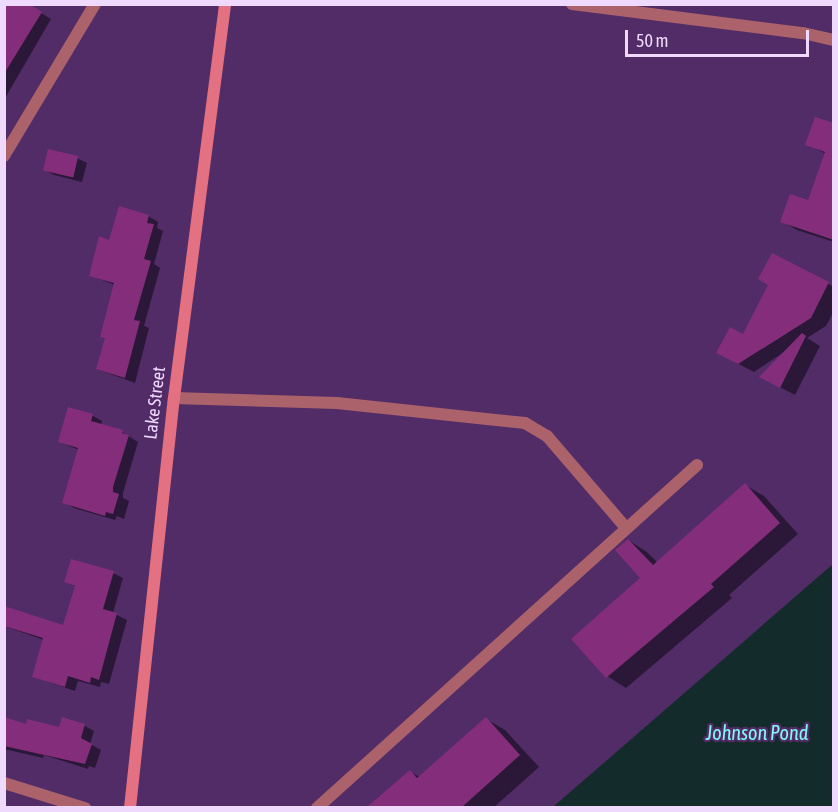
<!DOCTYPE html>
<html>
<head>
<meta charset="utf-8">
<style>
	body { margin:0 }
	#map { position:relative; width:838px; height:812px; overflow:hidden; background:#522c67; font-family:"Asap Condensed",sans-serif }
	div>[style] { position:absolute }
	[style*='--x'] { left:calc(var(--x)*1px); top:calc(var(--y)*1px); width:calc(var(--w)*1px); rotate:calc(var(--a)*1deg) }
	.water>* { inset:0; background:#132b2a }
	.shadow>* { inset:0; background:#0007 }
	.building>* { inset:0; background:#842e7b; transform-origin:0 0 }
	.lane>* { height:12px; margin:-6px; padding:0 6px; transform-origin:6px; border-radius:6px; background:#ab626b }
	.street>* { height:12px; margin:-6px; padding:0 6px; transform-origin:6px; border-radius:6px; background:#ab626b }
	.secondary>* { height:12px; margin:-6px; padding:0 6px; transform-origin:6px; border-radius:6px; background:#e47182 }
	span { translate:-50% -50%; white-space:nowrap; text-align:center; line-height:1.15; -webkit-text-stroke:4.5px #522c67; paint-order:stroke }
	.street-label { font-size:18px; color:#efdafd }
	.water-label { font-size:20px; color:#82f9f5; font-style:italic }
	.frame { position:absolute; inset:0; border:6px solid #efdafd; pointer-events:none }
	.scale { position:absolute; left:625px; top:30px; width:184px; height:27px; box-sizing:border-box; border:3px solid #efdafd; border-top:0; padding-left:8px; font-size:18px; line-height:21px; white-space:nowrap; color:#efdafd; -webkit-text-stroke:4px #522c67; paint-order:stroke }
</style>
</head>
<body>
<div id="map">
	<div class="water">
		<div style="clip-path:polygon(833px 564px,833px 807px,553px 807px)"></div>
	</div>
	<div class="shadow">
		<div style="clip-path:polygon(26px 4px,51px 19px,4px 100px,4px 7px)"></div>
		<div style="clip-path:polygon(834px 125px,834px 242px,797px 230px,782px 221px,809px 202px,826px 154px,807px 144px)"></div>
		<div style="clip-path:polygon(77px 158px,87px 163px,82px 182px,54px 175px,44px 169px)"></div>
		<div style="clip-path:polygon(148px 216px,158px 222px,157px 228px,163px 231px,154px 264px,160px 268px,144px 326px,149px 328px,135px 383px,97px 369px,106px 339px,115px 285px,90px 275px,110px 242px)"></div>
		<div style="clip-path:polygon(773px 255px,834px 287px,834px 311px,826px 326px,807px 338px,820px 346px,795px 395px,776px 385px,784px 352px,754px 372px,733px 361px,770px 285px)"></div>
		<div style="clip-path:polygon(69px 409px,93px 416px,102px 421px,101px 425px,122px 432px,138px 442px,123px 493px,123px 498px,129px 501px,124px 519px,117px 516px,115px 520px,74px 508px,64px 502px,79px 450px,60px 442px)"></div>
		<div style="clip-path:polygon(745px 485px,764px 496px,798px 534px,729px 595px,732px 598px,626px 688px,607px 676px,642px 578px,628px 540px,647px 552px,658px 563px)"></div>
		<div style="clip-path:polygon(113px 573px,123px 578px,113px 613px,127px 620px,109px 684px,101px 682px,100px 687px,78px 681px,75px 691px,34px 677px,44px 640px,4px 626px,4px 608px,64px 627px,76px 587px,66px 582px)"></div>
		<div style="clip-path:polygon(4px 718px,27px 726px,60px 729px,63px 719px,85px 726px,94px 731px,90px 744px,101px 750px,95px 768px,89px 766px,88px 769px,44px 755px,43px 758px,4px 749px)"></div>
		<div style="clip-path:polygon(486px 719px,505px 730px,539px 767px,493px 808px,380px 808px,376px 802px,410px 772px,420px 777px)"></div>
	</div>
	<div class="building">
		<div style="clip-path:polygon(4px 4px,29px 4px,42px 12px,4px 74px)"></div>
		<div style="clip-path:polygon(815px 117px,834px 123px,834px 240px,780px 222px,790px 194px,808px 200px,825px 152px,805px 145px)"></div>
		<div style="left:48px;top:149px;width:31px;height:22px;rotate:13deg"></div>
		<div style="clip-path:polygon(119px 206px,149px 215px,147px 223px,154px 224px,144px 259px,151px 261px,134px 320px,140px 321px,125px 378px,96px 369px,105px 338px,100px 337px,114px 283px,89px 276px,99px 236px,109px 240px)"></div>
		<div style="clip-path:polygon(772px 253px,829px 282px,811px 318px,738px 364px,716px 353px,730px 327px,743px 334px,768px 285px,758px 279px)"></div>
		<div style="clip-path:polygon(802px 333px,806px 336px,780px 388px,759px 377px)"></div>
		<div style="clip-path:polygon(68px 407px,93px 414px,91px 421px,123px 430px,122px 433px,129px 435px,113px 487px,113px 492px,119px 494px,113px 514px,106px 512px,105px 516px,62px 503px,78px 448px,58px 442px)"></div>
		<div style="clip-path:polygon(745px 483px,780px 523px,711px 584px,714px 587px,606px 678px,571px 639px,640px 578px,615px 550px,628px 539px,653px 565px)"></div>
		<div style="clip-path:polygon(71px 559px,114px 571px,103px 609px,117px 613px,99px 680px,91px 677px,90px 683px,68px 676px,65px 687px,32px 677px,43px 638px,4px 626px,4px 606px,63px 625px,75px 586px,64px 582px)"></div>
		<div style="clip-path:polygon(4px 717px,26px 724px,27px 719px,59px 727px,62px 717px,85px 724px,81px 738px,92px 744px,85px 764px,4px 746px)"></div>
		<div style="clip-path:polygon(486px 717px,520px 755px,462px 807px,367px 807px,410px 770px,417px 778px)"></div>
	</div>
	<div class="lane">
		<div style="--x:174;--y:398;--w:163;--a:1.8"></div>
		<div style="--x:337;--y:403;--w:189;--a:6.1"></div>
		<div style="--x:525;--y:423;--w:26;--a:31"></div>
		<div style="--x:547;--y:436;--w:121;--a:49.3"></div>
		<div style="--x:317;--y:808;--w:512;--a:-42.07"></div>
	</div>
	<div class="street">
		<div style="--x:572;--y:4;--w:233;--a:7.2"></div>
		<div style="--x:803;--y:33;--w:32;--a:13"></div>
		<div style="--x:4;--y:156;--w:177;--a:-59.1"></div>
		<div style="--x:4;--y:783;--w:85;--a:17.2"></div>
	</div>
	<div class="secondary">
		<div style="--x:130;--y:808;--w:412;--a:-83.9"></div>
		<div style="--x:174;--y:398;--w:397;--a:-82.6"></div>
	</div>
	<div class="street-label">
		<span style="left:155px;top:403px;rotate:-83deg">Lake Street</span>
	</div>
	<div class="water-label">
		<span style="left:757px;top:732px">Johnson Pond</span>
	</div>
	<div class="frame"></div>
	<div class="scale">50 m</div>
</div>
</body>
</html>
